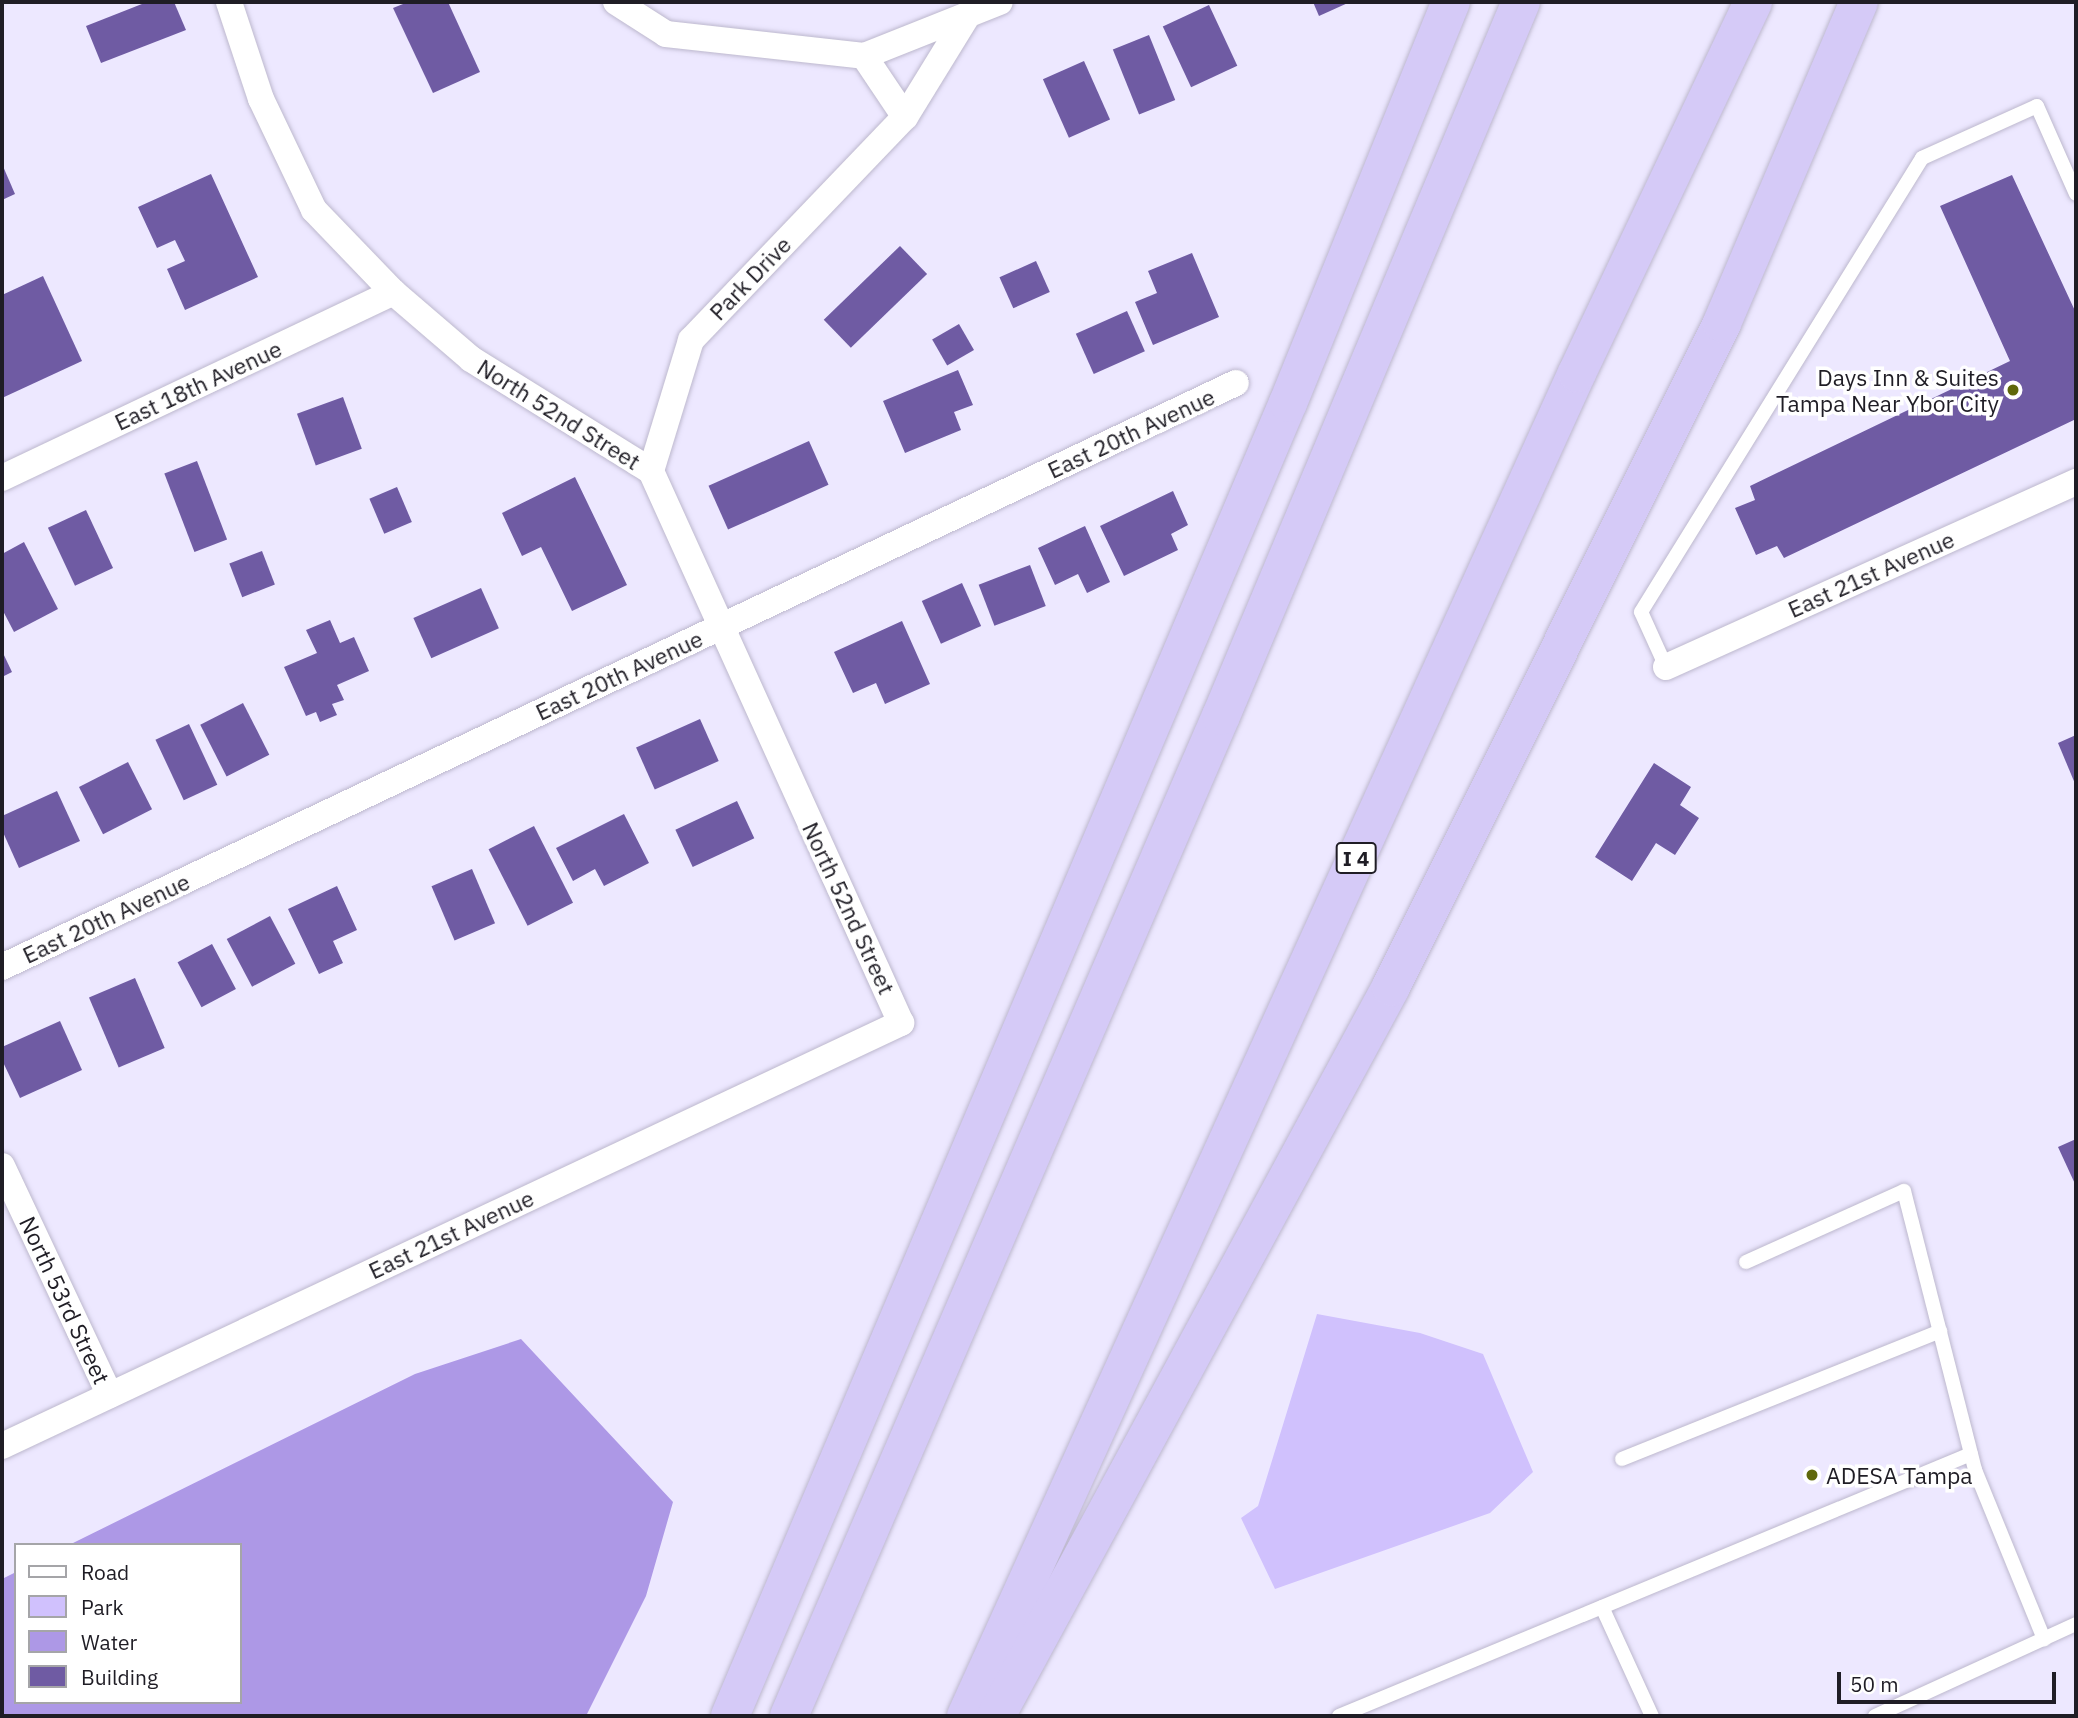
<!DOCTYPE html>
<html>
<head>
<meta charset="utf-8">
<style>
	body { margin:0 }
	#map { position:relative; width:2078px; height:1718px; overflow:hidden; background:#ede8ff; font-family:"IBM Plex Sans",sans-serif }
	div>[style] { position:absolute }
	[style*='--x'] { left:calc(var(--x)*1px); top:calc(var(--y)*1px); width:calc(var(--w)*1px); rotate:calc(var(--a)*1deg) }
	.green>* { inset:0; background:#d0c1fd }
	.water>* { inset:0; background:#ad98e6 }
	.building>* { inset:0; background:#6f5ba3; transform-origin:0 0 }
	.roads { filter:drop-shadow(0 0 2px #bdb8ce) drop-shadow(0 0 2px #bdb8ce) }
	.service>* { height:14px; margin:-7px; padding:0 7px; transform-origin:7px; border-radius:7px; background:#fff }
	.minor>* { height:26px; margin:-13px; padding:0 13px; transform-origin:13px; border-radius:13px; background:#fff }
	.motorway>* { height:38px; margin:-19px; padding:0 19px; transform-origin:19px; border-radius:19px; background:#d5caf7 }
	.dots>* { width:19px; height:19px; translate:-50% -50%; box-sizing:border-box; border:4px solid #fff; border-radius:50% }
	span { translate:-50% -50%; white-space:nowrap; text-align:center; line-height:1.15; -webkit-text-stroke:7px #fff; paint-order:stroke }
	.shield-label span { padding:2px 5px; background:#fff; border:2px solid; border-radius:5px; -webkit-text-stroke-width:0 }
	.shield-label { font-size:21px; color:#1f1d25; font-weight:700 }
	.street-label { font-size:23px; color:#1f1d25 }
	.poi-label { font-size:23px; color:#1f1d25 }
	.right { translate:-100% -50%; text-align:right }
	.left { translate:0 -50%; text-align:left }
	.frame { position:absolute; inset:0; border:4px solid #1f1d25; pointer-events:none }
	.legend { position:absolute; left:14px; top:1543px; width:228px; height:161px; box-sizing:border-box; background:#fff; border:2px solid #a5a5a8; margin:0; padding:9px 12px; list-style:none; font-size:21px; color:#1f1d25 }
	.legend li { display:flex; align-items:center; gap:14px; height:35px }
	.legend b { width:35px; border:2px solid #a5a5a8 }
	.scale { position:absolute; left:1837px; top:1672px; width:219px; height:32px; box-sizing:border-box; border:4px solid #1f1d25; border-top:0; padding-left:9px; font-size:21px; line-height:24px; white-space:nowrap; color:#1f1d25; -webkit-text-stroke:5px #fff; paint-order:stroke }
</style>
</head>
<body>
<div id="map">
	<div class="green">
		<div style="clip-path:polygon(1317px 1314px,1420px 1333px,1483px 1354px,1533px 1472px,1490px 1513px,1275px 1589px,1241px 1518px,1258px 1506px)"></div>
	</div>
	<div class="water">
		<div style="clip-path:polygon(521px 1339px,673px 1502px,646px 1596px,586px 1716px,2px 1716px,2px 1579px,16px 1572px,16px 1702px,240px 1702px,240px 1545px,69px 1545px,415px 1374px)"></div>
	</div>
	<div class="building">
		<div style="clip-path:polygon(147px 2px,174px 2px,186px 30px,101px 63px,86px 26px)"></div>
		<div style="clip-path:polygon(408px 2px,448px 2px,480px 72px,433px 93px,393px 8px)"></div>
		<div style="clip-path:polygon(1313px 2px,1350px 2px,1319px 16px)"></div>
		<div style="left:1209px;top:5px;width:67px;height:51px;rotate:65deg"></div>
		<div style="left:1149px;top:35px;width:70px;height:39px;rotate:68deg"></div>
		<div style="left:1084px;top:61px;width:64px;height:45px;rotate:66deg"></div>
		<div style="clip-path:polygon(2px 164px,15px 194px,2px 200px)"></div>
		<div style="clip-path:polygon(211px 174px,258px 277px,185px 310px,167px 269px,185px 261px,175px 240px,157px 248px,138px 207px)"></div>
		<div style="clip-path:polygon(2012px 175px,2076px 313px,2076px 419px,1784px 558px,1777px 546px,1756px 555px,1735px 508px,1755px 500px,1750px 486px,2010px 361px,1940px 206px)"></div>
		<div style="left:900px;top:246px;width:39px;height:106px;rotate:46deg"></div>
		<div style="clip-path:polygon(1192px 253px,1219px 317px,1153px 345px,1135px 302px,1157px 293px,1148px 271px)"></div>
		<div style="left:1036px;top:261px;width:34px;height:40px;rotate:66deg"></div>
		<div style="clip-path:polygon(43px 276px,82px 361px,2px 398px,2px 295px)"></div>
		<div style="left:1127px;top:311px;width:44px;height:56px;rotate:66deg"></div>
		<div style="left:959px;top:324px;width:30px;height:31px;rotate:60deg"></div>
		<div style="clip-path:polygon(958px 370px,973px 405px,954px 412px,961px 430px,905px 453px,883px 401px)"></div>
		<div style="left:343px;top:397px;width:55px;height:49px;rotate:70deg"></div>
		<div style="left:809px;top:441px;width:48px;height:110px;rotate:66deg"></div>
		<div style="left:197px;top:461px;width:84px;height:35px;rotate:69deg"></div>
		<div style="clip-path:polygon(575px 477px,627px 585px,572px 611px,541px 547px,522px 556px,502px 513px)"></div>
		<div style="left:397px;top:487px;width:38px;height:30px;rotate:67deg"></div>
		<div style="clip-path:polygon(1173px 491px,1188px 525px,1171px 534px,1178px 550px,1124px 576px,1100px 526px)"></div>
		<div style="left:86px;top:510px;width:64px;height:42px;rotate:65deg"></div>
		<div style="clip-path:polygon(1085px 526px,1110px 582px,1087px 593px,1078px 574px,1055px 585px,1038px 548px)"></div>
		<div style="clip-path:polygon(24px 542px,58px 609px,14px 632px,2px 609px,2px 554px)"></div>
		<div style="left:262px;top:551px;width:36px;height:35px;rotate:69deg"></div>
		<div style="left:1030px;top:565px;width:44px;height:55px;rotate:69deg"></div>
		<div style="left:962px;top:583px;width:47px;height:44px;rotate:66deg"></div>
		<div style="left:481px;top:588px;width:44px;height:74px;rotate:66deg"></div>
		<div style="clip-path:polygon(330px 620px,340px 643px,354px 637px,369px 671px,337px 685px,344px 700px,332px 704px,337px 715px,320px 722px,316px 712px,306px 716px,284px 667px,317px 653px,306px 630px)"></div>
		<div style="clip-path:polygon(902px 621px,930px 684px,885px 704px,876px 683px,853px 693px,834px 652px)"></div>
		<div style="clip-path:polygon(2px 651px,12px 672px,2px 677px)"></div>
		<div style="left:243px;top:703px;width:58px;height:48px;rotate:63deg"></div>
		<div style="left:700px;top:719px;width:46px;height:70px;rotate:66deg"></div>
		<div style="left:189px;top:724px;width:67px;height:37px;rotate:65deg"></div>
		<div style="clip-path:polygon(2076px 735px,2076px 786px,2058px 743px)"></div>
		<div style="left:128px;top:762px;width:53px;height:55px;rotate:63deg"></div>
		<div style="clip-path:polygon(1654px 763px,1691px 787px,1680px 805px,1699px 818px,1675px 855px,1656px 843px,1632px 881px,1595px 857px)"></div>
		<div style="clip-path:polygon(57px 791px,80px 841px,19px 868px,2px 830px,2px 816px)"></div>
		<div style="left:737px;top:801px;width:41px;height:68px;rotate:65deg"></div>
		<div style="clip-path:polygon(624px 814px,649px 863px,604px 886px,595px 869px,573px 881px,556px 848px)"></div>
		<div style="left:534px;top:826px;width:86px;height:51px;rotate:63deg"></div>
		<div style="left:472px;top:869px;width:59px;height:44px;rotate:67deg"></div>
		<div style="clip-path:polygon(337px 886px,357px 930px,333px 941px,343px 963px,319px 974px,288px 909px)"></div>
		<div style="left:270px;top:916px;width:54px;height:49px;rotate:62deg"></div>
		<div style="left:212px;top:944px;width:51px;height:39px;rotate:62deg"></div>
		<div style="left:135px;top:978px;width:76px;height:50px;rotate:67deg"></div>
		<div style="clip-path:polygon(60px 1021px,82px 1070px,20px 1098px,2px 1060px,2px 1047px)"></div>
		<div style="clip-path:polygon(2076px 1139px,2076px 1186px,2058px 1147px)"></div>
	</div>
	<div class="roads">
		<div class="service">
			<div style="--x:1666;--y:667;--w:60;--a:-114.4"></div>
			<div style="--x:1641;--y:612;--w:534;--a:-58.24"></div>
			<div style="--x:1922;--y:158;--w:126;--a:-24.3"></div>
			<div style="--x:2037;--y:106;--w:96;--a:66.1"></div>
			<div style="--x:1746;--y:1262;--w:173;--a:-24.2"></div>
			<div style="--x:1904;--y:1191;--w:288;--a:75.7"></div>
			<div style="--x:1975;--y:1470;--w:183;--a:67.8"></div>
			<div style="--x:1622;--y:1459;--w:343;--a:-21.9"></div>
			<div style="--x:1602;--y:1607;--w:120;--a:65.4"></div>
			<div style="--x:1339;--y:1716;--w:684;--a:-22.52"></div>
			<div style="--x:1875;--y:1716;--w:221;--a:-24.6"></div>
		</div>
		<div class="minor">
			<div style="--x:616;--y:2;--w:59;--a:32.6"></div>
			<div style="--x:666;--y:34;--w:199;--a:6.3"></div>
			<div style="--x:864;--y:56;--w:146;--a:-21.7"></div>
			<div style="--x:864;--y:56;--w:73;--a:56.1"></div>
			<div style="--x:651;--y:471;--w:137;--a:-73"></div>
			<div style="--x:691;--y:340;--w:309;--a:-46.2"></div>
			<div style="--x:905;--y:117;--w:116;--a:-58.4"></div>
			<div style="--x:2;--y:478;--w:433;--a:-25.4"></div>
			<div style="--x:1666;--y:667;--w:450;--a:-24.3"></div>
			<div style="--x:2;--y:967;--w:1365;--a:-25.33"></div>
			<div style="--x:2;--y:1166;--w:253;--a:64.8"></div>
			<div style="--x:2;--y:1446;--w:994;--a:-25.2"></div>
			<div style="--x:901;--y:1023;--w:606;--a:-114.37"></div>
			<div style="--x:651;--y:471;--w:212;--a:-148.1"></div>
			<div style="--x:471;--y:359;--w:103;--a:-139.3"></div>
			<div style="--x:393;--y:292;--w:114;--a:-133.9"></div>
			<div style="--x:314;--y:210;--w:123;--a:-115.5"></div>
			<div style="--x:261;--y:99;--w:102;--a:-108.3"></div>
		</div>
		<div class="motorway">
			<div style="--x:730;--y:1716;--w:1427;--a:-66.98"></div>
			<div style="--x:1288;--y:403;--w:433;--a:-67.9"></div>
			<div style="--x:789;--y:1716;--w:1089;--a:-66.64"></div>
			<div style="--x:1221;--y:716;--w:774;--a:-67.21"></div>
			<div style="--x:966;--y:1716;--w:1475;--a:-65.54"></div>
			<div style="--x:1577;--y:373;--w:411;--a:-64.6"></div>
			<div style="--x:996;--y:1716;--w:829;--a:-61.55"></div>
			<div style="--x:1391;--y:987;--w:742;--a:-63.5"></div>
			<div style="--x:1722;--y:323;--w:349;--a:-66.9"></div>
		</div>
	</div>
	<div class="dots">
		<div style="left:2013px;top:390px;background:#5f680a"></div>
		<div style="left:1812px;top:1475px;background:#5f680a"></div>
	</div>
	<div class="shield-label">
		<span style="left:1356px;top:858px">I 4</span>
	</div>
	<div class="street-label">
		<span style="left:750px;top:278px;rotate:-46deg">Park Drive</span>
		<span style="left:198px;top:385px;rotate:-25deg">East 18th Avenue</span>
		<span style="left:559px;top:414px;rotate:32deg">North 52nd Street</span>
		<span style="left:1131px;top:433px;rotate:-25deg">East 20th Avenue</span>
		<span style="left:1871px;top:574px;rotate:-24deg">East 21st Avenue</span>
		<span style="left:619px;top:675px;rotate:-25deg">East 20th Avenue</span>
		<span style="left:849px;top:908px;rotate:65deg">North 52nd Street</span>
		<span style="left:106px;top:918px;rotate:-25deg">East 20th Avenue</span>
		<span style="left:451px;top:1234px;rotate:-25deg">East 21st Avenue</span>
		<span style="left:65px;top:1300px;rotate:65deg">North 53rd Street</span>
	</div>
	<div class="poi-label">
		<span class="right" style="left:1999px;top:390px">Days Inn &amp; Suites<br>Tampa Near Ybor City</span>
		<span class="left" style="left:1826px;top:1475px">ADESA Tampa</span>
	</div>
	<div class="frame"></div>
	<ul class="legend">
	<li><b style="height:9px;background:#fff"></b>Road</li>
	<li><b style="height:19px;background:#d0c1fd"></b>Park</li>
	<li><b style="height:19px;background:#ad98e6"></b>Water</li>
	<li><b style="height:19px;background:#6f5ba3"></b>Building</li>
	</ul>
	<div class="scale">50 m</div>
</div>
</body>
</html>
